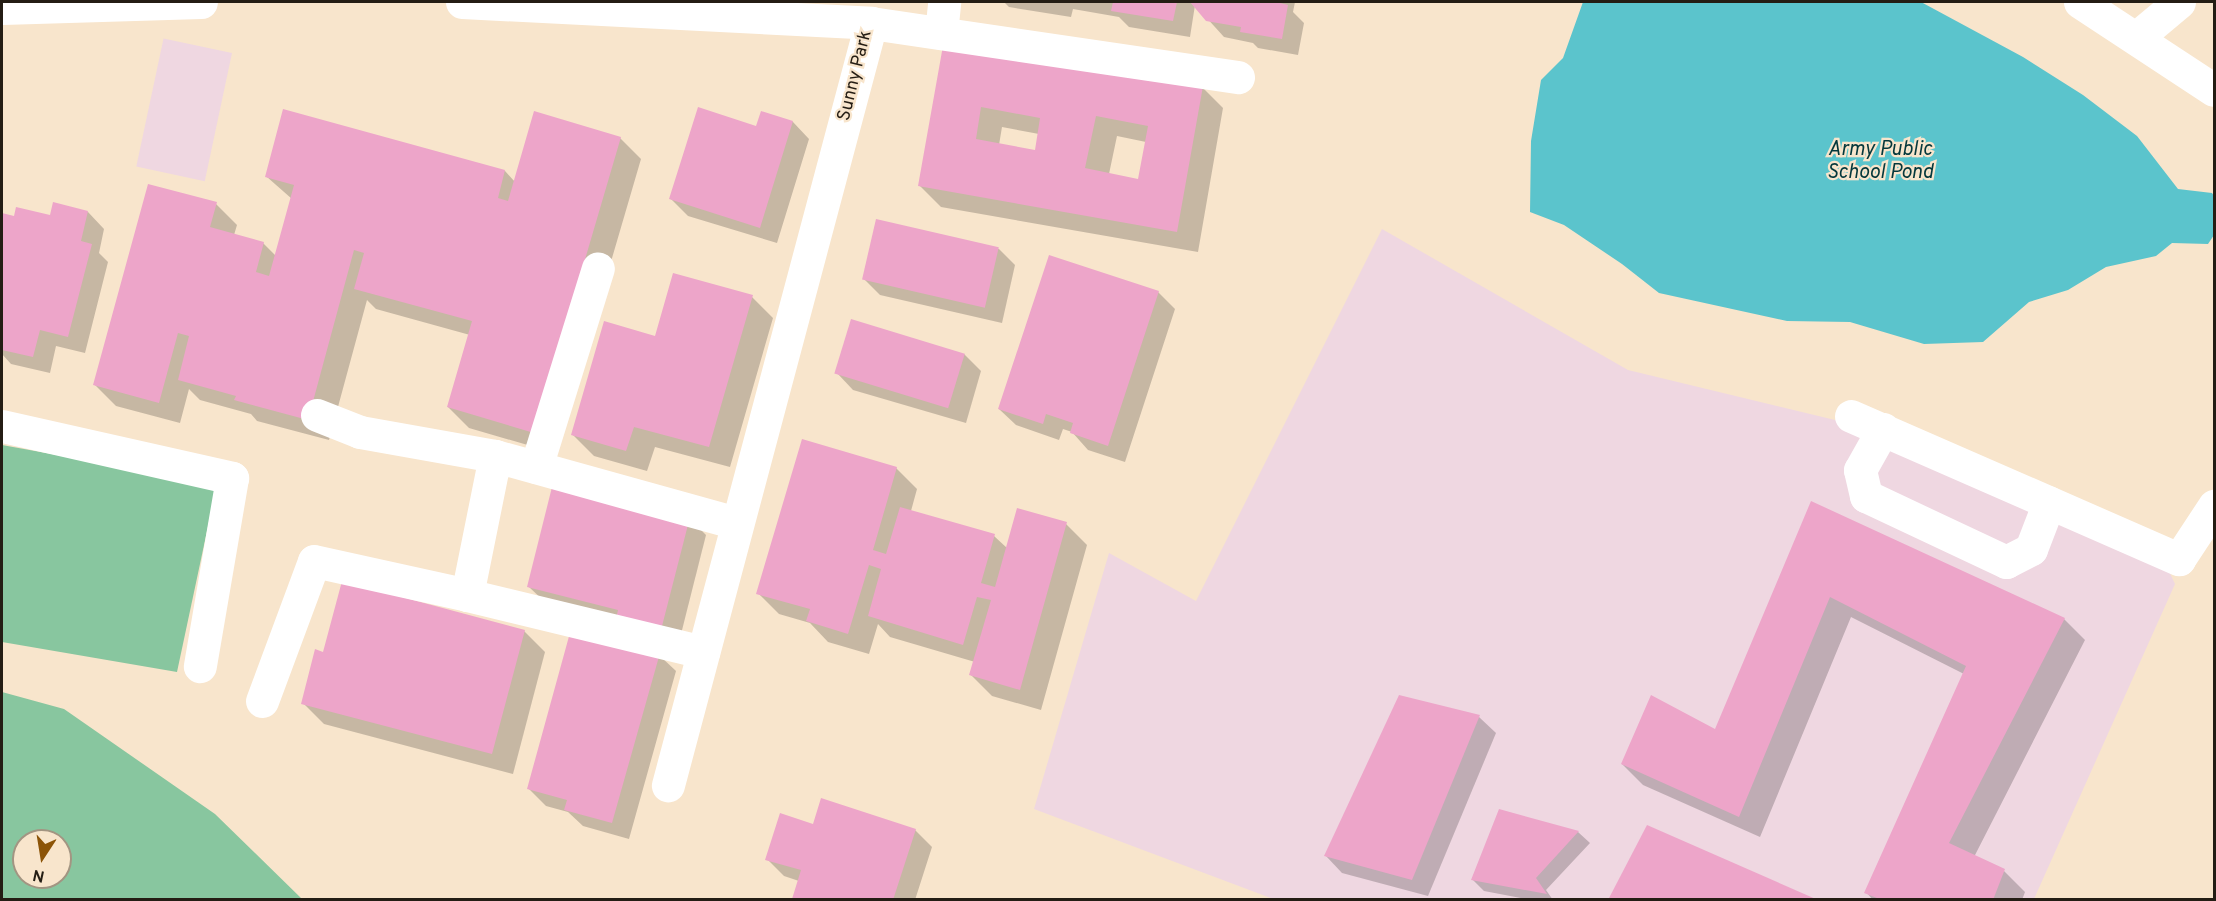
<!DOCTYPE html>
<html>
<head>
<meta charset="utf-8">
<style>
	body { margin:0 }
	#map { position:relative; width:2216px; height:901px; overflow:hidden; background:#f8e5cc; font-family:Overpass,sans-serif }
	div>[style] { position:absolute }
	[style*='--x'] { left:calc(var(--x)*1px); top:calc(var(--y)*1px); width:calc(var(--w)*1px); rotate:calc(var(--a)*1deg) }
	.education>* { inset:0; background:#efd7e1; transform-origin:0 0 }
	.green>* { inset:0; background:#88c69f }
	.water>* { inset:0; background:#5bc4cc }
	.shadow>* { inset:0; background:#0003 }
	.building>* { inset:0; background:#eda5c9; transform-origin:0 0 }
	.minor>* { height:33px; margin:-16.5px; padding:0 16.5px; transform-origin:16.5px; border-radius:16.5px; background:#fff }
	span { translate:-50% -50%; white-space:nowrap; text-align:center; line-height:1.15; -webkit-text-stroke:4.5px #f8e5cc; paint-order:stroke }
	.street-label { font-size:18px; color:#241d14 }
	.water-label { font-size:20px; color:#04383c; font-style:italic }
	.frame { position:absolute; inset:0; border:3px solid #241d14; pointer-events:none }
	.north { position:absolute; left:12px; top:829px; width:60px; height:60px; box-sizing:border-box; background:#f8e5cc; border:2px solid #a39582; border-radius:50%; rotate:192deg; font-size:16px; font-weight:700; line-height:24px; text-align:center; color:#241d14 }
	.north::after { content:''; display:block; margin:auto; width:21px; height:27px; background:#8c5408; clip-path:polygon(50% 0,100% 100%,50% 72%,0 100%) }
</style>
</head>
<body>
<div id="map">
	<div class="education">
		<div style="left:232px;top:53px;width:131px;height:70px;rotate:102deg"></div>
		<div style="clip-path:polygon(1382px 229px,1628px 370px,1835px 420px,2167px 567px,2175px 584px,2034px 899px,1273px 899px,1034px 809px,1109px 553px,1196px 601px)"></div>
	</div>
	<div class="green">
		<div style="clip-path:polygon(2px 445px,217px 484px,177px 672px,2px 642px)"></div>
		<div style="clip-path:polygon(evenodd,2px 692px,64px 709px,215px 814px,302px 899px,2px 899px,2px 692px,24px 841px,60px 841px,60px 877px,24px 877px,24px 841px)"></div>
	</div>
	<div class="water">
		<div style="clip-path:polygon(1583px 2px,1921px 2px,2023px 57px,2083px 95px,2137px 136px,2178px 189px,2212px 193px,2214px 196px,2214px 235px,2208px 244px,2172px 243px,2156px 256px,2106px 267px,2068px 290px,2029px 302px,1983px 342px,1924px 344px,1850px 322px,1787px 321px,1659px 293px,1622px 264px,1564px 225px,1530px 212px,1531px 141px,1541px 80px,1563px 58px)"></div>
	</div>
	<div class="shadow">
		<div style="clip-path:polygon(1004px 2px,1295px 2px,1293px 12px,1304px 23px,1298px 55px,1258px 48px,1253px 43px,1224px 37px,1195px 5px,1190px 37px,1129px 27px,1119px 17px,1073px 9px,1071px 17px,1009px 7px)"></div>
		<div style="clip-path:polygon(evenodd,945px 42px,1202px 87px,1223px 108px,1198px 252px,941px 207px,920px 186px,945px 42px,1002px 127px,1039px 134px,1036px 152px,999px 145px,1002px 127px,945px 42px,1117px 136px,1146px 142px,1139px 180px,1109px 174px,1117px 136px)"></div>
		<div style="clip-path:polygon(762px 112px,793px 122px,809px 139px,777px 243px,688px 216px,671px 199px,757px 127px)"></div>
		<div style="clip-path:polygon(620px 138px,641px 159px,555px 453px,469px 428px,448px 407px,470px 335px,376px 309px,367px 300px,329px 440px,257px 421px,251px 414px,200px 400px,189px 389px,180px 423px,116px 406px,95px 385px,216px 204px,237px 225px,234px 235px,263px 243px,276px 256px,292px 199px,267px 177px,505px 171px,515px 182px)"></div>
		<div style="clip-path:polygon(88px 212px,104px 229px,99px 253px,108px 262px,85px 353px,56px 346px,50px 373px,11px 364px,2px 354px,2px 215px,15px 218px,51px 217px)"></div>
		<div style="clip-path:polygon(877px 221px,999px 249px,1015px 265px,1002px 323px,880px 295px,864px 279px)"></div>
		<div style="clip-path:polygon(1158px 292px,1175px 309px,1125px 462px,1088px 450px,1072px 432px,1063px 429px,1059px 440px,1016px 425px,999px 409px)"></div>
		<div style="clip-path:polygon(752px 297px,773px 318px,730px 467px,655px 447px,647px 471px,594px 456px,573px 435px,656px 337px)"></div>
		<div style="clip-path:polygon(964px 354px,981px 371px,966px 423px,853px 390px,837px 373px)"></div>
		<div style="clip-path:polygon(896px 468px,917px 489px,911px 511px,994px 536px,1007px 548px,1066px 524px,1087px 545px,1041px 710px,992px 696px,971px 675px,975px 662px,890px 637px,878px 624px,869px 654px,828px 642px,810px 623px,779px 614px,758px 593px)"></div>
		<div style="clip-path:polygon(1812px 503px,2064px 619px,2085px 640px,1974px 857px,2004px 871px,2025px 892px,2022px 900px,1873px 900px,1866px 892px,1964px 674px,1851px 617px,1760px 837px,1643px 785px,1622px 764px,1716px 731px)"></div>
		<div style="clip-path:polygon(689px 518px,706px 535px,678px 646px,546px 603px,529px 587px)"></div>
		<div style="clip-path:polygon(524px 631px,545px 652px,513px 774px,324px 724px,303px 703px,324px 654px)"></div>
		<div style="clip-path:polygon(659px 655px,676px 671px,629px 839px,583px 826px,568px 812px,546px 806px,529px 789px)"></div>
		<div style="clip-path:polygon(1400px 697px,1479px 717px,1496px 733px,1428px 896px,1342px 873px,1326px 856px)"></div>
		<div style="clip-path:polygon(1500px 811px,1578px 832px,1590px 843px,1546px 890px,1553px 900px,1532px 900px,1484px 891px,1472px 879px)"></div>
		<div style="clip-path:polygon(814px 826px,915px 830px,932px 847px,915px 900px,794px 900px,799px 881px,784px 876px,767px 859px)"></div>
	</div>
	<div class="building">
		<div style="clip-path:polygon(1113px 2px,1177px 2px,1173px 21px,1111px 11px)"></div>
		<div style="clip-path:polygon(1190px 2px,1276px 2px,1288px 5px,1282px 39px,1240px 32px,1241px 27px,1206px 21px)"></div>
		<div style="clip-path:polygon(evenodd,944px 40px,1203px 86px,1177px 232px,918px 186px,944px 40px,981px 107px,1040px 118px,1035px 150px,976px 139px,981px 107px,944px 40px,1096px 116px,1148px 126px,1138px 179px,1085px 168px,1096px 116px)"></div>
		<div style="clip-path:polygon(698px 107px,756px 126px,761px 111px,793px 121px,760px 228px,669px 199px)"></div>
		<div style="clip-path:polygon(283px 109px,505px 170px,498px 198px,508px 201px,534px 111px,621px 137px,534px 433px,447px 407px,472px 321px,354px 289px,364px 253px,354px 250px,308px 420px,234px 400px,236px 396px,178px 380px,189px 336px,178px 333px,159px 403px,93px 385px,148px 184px,217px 202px,210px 227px,264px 242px,256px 272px,269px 276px,294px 185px,265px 177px)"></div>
		<div style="clip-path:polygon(53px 202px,88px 211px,81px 241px,92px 244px,68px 337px,40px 330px,33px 357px,2px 350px,2px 213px,14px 216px,16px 207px,50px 215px)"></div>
		<div style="left:876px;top:219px;width:126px;height:62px;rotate:13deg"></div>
		<div style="clip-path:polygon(1049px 255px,1159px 291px,1108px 446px,1070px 433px,1073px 423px,1046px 414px,1043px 424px,998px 409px)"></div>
		<div style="clip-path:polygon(673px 273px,753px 295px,709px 447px,634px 427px,626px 451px,571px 435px,604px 321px,655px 336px)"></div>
		<div style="left:851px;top:319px;width:119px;height:57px;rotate:17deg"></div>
		<div style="clip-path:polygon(802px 439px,897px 467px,873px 550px,886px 554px,900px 507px,995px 534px,981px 583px,995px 587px,1017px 508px,1067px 522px,1020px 690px,969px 675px,991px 600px,977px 597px,963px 645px,868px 616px,881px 569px,869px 565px,848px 634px,806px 621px,810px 609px,756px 594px)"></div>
		<div style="clip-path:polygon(553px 483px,690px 517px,661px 630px,616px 619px,618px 610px,527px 587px)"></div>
		<div style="clip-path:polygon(1811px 501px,2065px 618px,1949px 843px,2005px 869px,1993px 900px,1882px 900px,1864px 893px,1966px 666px,1830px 597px,1739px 817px,1621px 764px,1651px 695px,1715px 729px)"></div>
		<div style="clip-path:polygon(342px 581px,525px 630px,492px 754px,301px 704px,315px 649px,323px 652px)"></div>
		<div style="clip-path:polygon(571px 629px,660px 653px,612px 823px,564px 810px,567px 800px,527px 789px)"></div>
		<div style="clip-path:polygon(1399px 695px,1480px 715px,1412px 880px,1324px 856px)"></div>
		<div style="clip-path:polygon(821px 798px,916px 829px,893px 900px,792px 899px,801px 870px,765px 860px,780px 813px,813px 824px)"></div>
		<div style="clip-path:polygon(1499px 809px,1579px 831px,1536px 878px,1547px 894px,1471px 880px)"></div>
		<div style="clip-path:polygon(1647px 825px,1818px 900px,1608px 900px)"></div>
	</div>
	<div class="minor">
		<div style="--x:462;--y:2;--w:410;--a:2.9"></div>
		<div style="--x:871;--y:23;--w:789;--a:104.92"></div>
		<div style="--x:2080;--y:2;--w:160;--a:33.3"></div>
		<div style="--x:2;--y:8;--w:199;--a:-1.7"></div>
		<div style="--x:871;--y:23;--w:371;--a:8.4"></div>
		<div style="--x:941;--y:33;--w:31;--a:-84"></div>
		<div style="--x:2136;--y:38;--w:56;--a:-39.9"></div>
		<div style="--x:317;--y:415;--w:46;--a:21.6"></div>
		<div style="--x:360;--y:432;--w:137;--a:10.1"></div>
		<div style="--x:1851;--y:416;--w:358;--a:23.6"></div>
		<div style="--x:2179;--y:559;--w:64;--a:-56.6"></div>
		<div style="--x:2;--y:426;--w:236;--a:12.7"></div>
		<div style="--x:232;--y:478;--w:191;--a:99.7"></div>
		<div style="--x:1883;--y:429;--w:47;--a:119.3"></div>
		<div style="--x:1860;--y:470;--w:27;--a:77"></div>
		<div style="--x:1866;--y:496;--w:155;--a:25.2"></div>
		<div style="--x:2006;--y:562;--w:28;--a:-27"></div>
		<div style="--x:2031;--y:549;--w:50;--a:-69"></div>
		<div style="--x:536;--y:467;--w:208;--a:-72.7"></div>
		<div style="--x:467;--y:595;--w:243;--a:13.6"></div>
		<div style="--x:262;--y:701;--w:149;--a:-69.6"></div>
		<div style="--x:314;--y:561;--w:157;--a:12.5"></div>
		<div style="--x:467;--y:595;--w:142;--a:-78.6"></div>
		<div style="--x:495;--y:456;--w:251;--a:15.5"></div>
	</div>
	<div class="street-label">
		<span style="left:856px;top:76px;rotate:-76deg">Sunny Park</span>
	</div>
	<div class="water-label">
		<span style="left:1880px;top:162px">Army Public<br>School Pond</span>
	</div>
	<div class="frame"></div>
	<div class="north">N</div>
</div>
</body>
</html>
